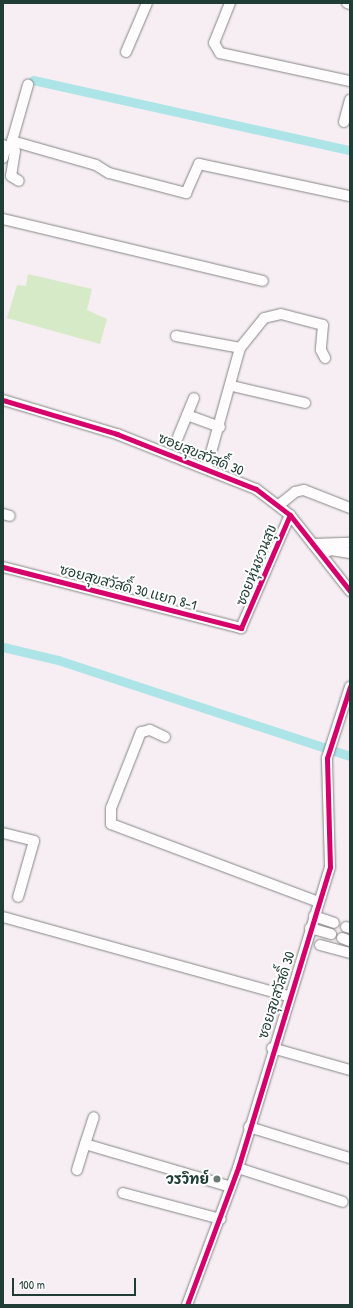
<!DOCTYPE html>
<html>
<head>
<meta charset="utf-8">
<style>
	body { margin:0 }
	#map { position:relative; width:353px; height:1308px; overflow:hidden; background:#f6eef2; font-family:"Patrick Hand","Playpen Sans Thai",sans-serif }
	div>[style] { position:absolute }
	[style*='--x'] { left:calc(var(--x)*1px); top:calc(var(--y)*1px); width:calc(var(--w)*1px); rotate:calc(var(--a)*1deg) }
	.green>* { inset:0; background:#d7eac7 }
	.canal>* { height:9px; margin:-4.5px; padding:0 4.5px; transform-origin:4.5px; border-radius:4.5px; background:#ace4e8 }
	.roads { filter:drop-shadow(0 0 1px #858787) drop-shadow(0 0 1px #858787) }
	.minor>* { height:10px; margin:-5px; padding:0 5px; transform-origin:5px; border-radius:5px; background:#fefcfd }
	.cycleway>* { height:5px; margin:-2.5px; padding:0 2.5px; transform-origin:2.5px; border-radius:2.5px; background:#d6006c }
	.dots>* { width:11px; height:11px; translate:-50% -50%; box-sizing:border-box; border:2px solid #fff; border-radius:50% }
	span { translate:-50% -50%; white-space:nowrap; text-align:center; line-height:1.15; -webkit-text-stroke:4px #fff; paint-order:stroke }
	.street-label { font-size:14px; color:#1f3d34 }
	.poi-label { font-size:14px; color:#1f3d34; font-weight:700 }
	.right { translate:-100% -50%; text-align:right }
	.frame { position:absolute; inset:0; border:4px solid #1f3d34; pointer-events:none }
	.scale { position:absolute; left:12px; top:1278px; width:124px; height:18px; box-sizing:border-box; border:2px solid #1f3d34; border-top:0; padding-left:5px; font-size:12px; line-height:14px; white-space:nowrap; color:#1f3d34; -webkit-text-stroke:3px #fff; paint-order:stroke }
</style>
</head>
<body>
<div id="map">
	<div class="green">
		<div style="clip-path:polygon(28px 274px,92px 289px,87px 310px,107px 319px,100px 344px,7px 318px,17px 285px,26px 286px)"></div>
	</div>
	<div class="canal">
		<div style="--x:33;--y:80;--w:325;--a:12.5"></div>
		<div style="--x:3;--y:647;--w:57;--a:13.3"></div>
		<div style="--x:58;--y:660;--w:307;--a:18.2"></div>
	</div>
	<div class="roads">
		<div class="minor">
			<div style="--x:230;--y:3;--w:43;--a:111.8"></div>
			<div style="--x:214;--y:43;--w:12;--a:59"></div>
			<div style="--x:220;--y:53;--w:133;--a:12.2"></div>
			<div style="--x:347;--y:3;--w:3;--a:18"></div>
			<div style="--x:126;--y:52;--w:53;--a:-66.8"></div>
			<div style="--x:344;--y:122;--w:23;--a:-75"></div>
			<div style="--x:12;--y:141;--w:87;--a:15.9"></div>
			<div style="--x:96;--y:165;--w:15;--a:32"></div>
			<div style="--x:109;--y:173;--w:80;--a:14.6"></div>
			<div style="--x:186;--y:193;--w:32;--a:-66"></div>
			<div style="--x:199;--y:164;--w:154;--a:12"></div>
			<div style="--x:3;--y:145;--w:13;--a:27"></div>
			<div style="--x:15;--y:151;--w:25;--a:99"></div>
			<div style="--x:11;--y:176;--w:9;--a:32"></div>
			<div style="--x:10;--y:148;--w:66;--a:-74.1"></div>
			<div style="--x:3;--y:158;--w:12;--a:-76"></div>
			<div style="--x:3;--y:219;--w:267;--a:13.4"></div>
			<div style="--x:176;--y:336;--w:65;--a:10.6"></div>
			<div style="--x:240;--y:348;--w:123;--a:105.5"></div>
			<div style="--x:240;--y:348;--w:38;--a:-51"></div>
			<div style="--x:264;--y:318;--w:17;--a:-13"></div>
			<div style="--x:281;--y:314;--w:43;--a:14.7"></div>
			<div style="--x:323;--y:325;--w:25;--a:95"></div>
			<div style="--x:321;--y:350;--w:9;--a:63"></div>
			<div style="--x:232;--y:386;--w:75;--a:13.1"></div>
			<div style="--x:3;--y:400;--w:119;--a:16.6"></div>
			<div style="--x:117;--y:434;--w:149;--a:21.6"></div>
			<div style="--x:256;--y:489;--w:43;--a:37.4"></div>
			<div style="--x:290;--y:515;--w:97;--a:51.7"></div>
			<div style="--x:187;--y:415;--w:35;--a:20"></div>
			<div style="--x:178;--y:437;--w:42;--a:-67.7"></div>
			<div style="--x:279;--y:505;--w:21;--a:-39"></div>
			<div style="--x:295;--y:492;--w:9;--a:-13"></div>
			<div style="--x:304;--y:490;--w:49;--a:21.4"></div>
			<div style="--x:3;--y:514;--w:7;--a:16"></div>
			<div style="--x:313;--y:544;--w:37;--a:-2"></div>
			<div style="--x:322;--y:554;--w:10;--a:-24"></div>
			<div style="--x:331;--y:550;--w:19;--a:9"></div>
			<div style="--x:3;--y:567;--w:246;--a:14.4"></div>
			<div style="--x:241;--y:628;--w:123;--a:-66.6"></div>
			<div style="--x:165;--y:737;--w:17;--a:-155"></div>
			<div style="--x:150;--y:730;--w:9;--a:167"></div>
			<div style="--x:141;--y:732;--w:82;--a:111.5"></div>
			<div style="--x:111;--y:808;--w:16;--a:90"></div>
			<div style="--x:111;--y:824;--w:222;--a:20.6"></div>
			<div style="--x:3;--y:833;--w:32;--a:14"></div>
			<div style="--x:34;--y:841;--w:58;--a:105.9"></div>
			<div style="--x:314;--y:916;--w:21;--a:19"></div>
			<div style="--x:3;--y:917;--w:296;--a:15.5"></div>
			<div style="--x:346;--y:927;--w:4;--a:14"></div>
			<div style="--x:310;--y:928;--w:22;--a:16"></div>
			<div style="--x:342;--y:938;--w:9;--a:21"></div>
			<div style="--x:320;--y:945;--w:31;--a:15"></div>
			<div style="--x:272;--y:1048;--w:81;--a:15.8"></div>
			<div style="--x:249;--y:1127;--w:106;--a:17.1"></div>
			<div style="--x:85;--y:1144;--w:28;--a:-72"></div>
			<div style="--x:238;--y:1168;--w:110;--a:17.9"></div>
			<div style="--x:77;--y:1170;--w:27;--a:-73"></div>
			<div style="--x:85;--y:1144;--w:152;--a:16.4"></div>
			<div style="--x:123;--y:1193;--w:101;--a:14.9"></div>
			<div style="--x:187;--y:1305;--w:146;--a:-69.6"></div>
			<div style="--x:238;--y:1168;--w:315;--a:-73"></div>
			<div style="--x:330;--y:867;--w:109;--a:-91.6"></div>
			<div style="--x:327;--y:758;--w:75;--a:-72.1"></div>
		</div>
	</div>
	<div class="cycleway">
		<div style="--x:3;--y:400;--w:119;--a:16.6"></div>
		<div style="--x:117;--y:434;--w:149;--a:21.6"></div>
		<div style="--x:256;--y:489;--w:43;--a:37.4"></div>
		<div style="--x:290;--y:515;--w:97;--a:51.7"></div>
		<div style="--x:3;--y:567;--w:246;--a:14.4"></div>
		<div style="--x:241;--y:628;--w:123;--a:-66.6"></div>
		<div style="--x:187;--y:1305;--w:146;--a:-69.6"></div>
		<div style="--x:238;--y:1168;--w:315;--a:-73"></div>
		<div style="--x:330;--y:867;--w:109;--a:-91.6"></div>
		<div style="--x:327;--y:758;--w:75;--a:-72.1"></div>
	</div>
	<div class="dots">
		<div style="left:217px;top:1179px;background:#6a7b76"></div>
	</div>
	<div class="street-label">
		<span style="left:201px;top:454px;rotate:22deg">ซอยสุขสวัสดิ์ 30</span>
		<span style="left:256px;top:565px;rotate:-68deg">ซอยหุ่นชวนสุข</span>
		<span style="left:128px;top:587px;rotate:15deg">ซอยสุขสวัสดิ์ 30 แยก 8-1</span>
		<span style="left:276px;top:995px;rotate:-72deg">ซอยสุขสวัสดิ์ 30</span>
	</div>
	<div class="poi-label">
		<span class="right" style="left:209px;top:1179px">วรวิทย์</span>
	</div>
	<div class="frame"></div>
	<div class="scale">100 m</div>
</div>
</body>
</html>
